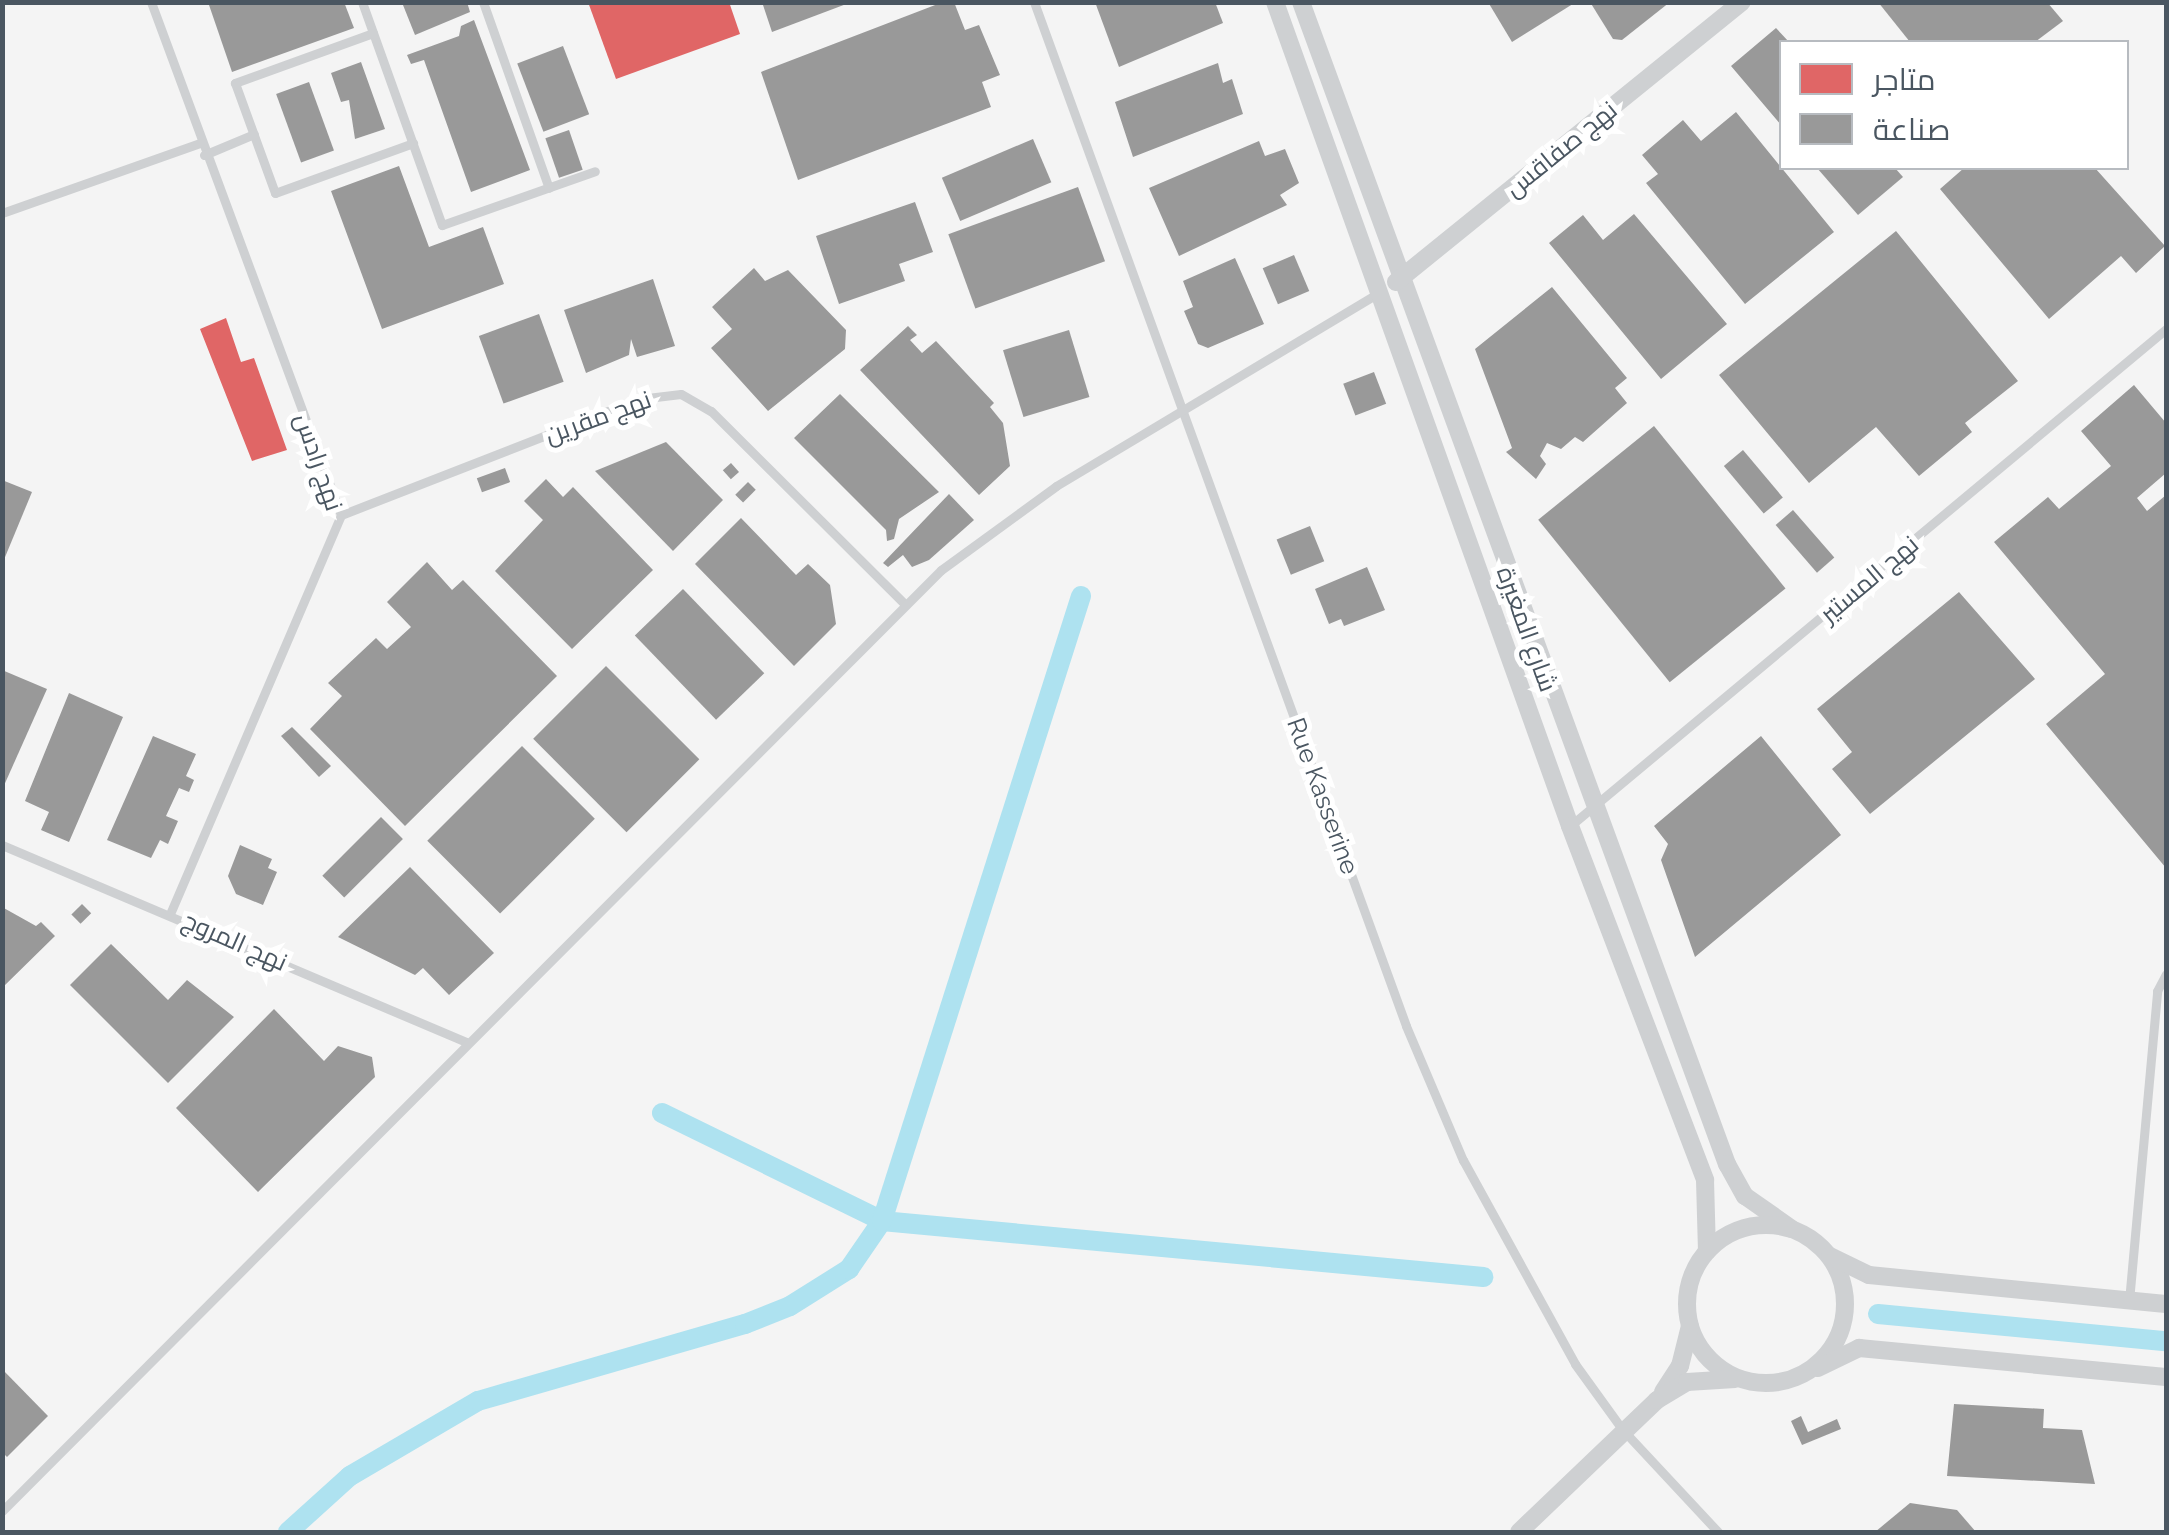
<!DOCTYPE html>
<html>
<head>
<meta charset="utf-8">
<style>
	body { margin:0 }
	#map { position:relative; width:2169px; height:1535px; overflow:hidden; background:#f4f4f4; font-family:Raleway,Cairo,sans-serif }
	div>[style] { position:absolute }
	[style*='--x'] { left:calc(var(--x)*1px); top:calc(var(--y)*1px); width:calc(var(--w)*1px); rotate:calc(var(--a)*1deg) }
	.shops>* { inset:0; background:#e06666 }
	.industry>* { inset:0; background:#999; transform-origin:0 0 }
	.canal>* { height:20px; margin:-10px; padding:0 10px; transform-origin:10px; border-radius:10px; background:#aee2f0 }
	.lane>* { height:9px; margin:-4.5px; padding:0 4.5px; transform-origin:4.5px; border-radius:4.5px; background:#ced0d2 }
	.street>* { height:18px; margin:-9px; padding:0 9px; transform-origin:9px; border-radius:9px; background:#ced0d2 }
	.street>.ring { margin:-9px; padding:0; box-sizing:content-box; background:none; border:18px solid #ced0d2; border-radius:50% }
	span { translate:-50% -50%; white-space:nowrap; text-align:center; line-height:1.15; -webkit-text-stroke:10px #fff; paint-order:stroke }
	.street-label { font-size:25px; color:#4a5661 }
	.frame { position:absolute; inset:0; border:5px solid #4a5661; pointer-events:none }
	.legend { position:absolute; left:1779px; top:40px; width:350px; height:130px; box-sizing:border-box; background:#fff; border:2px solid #b7bbc0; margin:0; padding:12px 18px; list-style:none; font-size:30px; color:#4a5661 }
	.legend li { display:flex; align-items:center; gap:20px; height:50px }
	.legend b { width:50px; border:2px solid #b7bbc0 }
</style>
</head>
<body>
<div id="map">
	<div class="shops">
		<div style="clip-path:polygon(588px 2px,729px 2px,740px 34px,616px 79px)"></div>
		<div style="clip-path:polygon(226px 318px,241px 362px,254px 358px,287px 450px,252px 461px,200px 329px)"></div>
	</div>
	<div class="industry">
		<div style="clip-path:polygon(208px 2px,344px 2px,354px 28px,232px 72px)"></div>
		<div style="clip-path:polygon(412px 2px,467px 2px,470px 12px,415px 35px,403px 5px)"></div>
		<div style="clip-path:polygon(762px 2px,849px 2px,849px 3px,772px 32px)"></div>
		<div style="clip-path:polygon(943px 2px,954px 2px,965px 30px,979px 25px,1000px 75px,982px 82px,991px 107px,798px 180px,761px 72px)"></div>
		<div style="clip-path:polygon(1095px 2px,1215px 2px,1223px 23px,1119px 67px)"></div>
		<div style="clip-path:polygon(1488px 2px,1576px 2px,1512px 42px)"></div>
		<div style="clip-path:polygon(1590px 2px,1670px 2px,1622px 40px,1613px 39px)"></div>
		<div style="clip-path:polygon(1878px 2px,2047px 2px,2063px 21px,2035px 42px,1910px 42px)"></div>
		<div style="clip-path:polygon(474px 20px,530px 170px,471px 192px,424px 60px,411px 64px,407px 55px,459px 36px,461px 26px)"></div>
		<div style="clip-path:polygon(1776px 28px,1789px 42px,1782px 42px,1782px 126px,1731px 66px)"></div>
		<div style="left:563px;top:46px;width:73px;height:49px;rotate:69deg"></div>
		<div style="clip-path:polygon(361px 62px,385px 129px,355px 139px,349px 100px,341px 102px,331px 73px)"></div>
		<div style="clip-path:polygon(1218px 63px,1223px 83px,1232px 79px,1243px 114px,1133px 157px,1115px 102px)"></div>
		<div style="left:309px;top:82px;width:73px;height:35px;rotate:70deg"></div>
		<div style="clip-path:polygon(1736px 112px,1834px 232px,1745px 304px,1646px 183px,1658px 174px,1642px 155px,1683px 120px,1701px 141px)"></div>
		<div style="left:569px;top:130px;width:42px;height:25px;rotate:71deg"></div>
		<div style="left:1033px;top:139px;width:47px;height:99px;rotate:67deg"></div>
		<div style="clip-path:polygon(1259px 141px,1265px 156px,1285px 149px,1299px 183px,1280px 195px,1287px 205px,1179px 256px,1149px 188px)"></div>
		<div style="clip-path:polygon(399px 166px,429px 247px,483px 227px,504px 284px,382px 329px,331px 191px)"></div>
		<div style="clip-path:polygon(1817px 168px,1895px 168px,1903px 177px,1858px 215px)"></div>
		<div style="clip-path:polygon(1964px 168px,2095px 168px,2165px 246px,2136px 273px,2121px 256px,2049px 319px,1940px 189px)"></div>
		<div style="left:1078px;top:187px;width:79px;height:138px;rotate:70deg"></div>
		<div style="clip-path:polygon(915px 202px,933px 252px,899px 264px,905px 281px,839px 304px,816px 236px)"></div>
		<div style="clip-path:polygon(1634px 214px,1727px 324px,1661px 379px,1549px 243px,1583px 215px,1603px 240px)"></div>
		<div style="clip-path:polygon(1896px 231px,2018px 381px,1965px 423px,1972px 432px,1919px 476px,1876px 427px,1809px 483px,1719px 375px)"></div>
		<div style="left:1294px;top:255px;width:39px;height:34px;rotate:67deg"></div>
		<div style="clip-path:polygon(1235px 258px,1264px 324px,1208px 348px,1198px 344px,1184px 311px,1193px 307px,1183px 281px)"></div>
		<div style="clip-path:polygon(754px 268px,765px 281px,788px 270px,846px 330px,845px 349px,768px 411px,711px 348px,732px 329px,712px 307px)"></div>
		<div style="clip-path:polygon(653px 279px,675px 346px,637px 357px,631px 339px,629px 355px,586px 373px,564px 310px)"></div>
		<div style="clip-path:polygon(1552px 287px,1627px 378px,1615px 388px,1627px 403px,1583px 442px,1575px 437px,1561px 449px,1547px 443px,1540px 456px,1546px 464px,1536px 479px,1506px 452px,1512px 448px,1475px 349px)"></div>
		<div style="left:539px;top:314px;width:72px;height:64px;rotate:70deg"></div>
		<div style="clip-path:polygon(908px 326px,917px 335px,910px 340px,922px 353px,936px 341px,994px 403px,990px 407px,1003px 423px,1010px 466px,979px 495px,860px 370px)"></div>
		<div style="left:1069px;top:330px;width:70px;height:69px;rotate:73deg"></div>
		<div style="left:1374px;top:372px;width:34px;height:33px;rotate:69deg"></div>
		<div style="clip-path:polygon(2134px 385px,2166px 423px,2166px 473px,2137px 498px,2147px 511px,2166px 495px,2166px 868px,2046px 724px,2105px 674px,1994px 542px,2048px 497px,2059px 509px,2111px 466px,2081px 431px)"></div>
		<div style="clip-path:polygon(840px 394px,939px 492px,899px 519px,894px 539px,887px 541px,886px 530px,794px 438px)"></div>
		<div style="left:1654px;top:426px;width:209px;height:149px;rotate:51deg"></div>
		<div style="clip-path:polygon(666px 442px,723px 500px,673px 551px,595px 471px)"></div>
		<div style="left:1743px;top:450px;width:62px;height:25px;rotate:50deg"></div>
		<div style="left:731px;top:463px;width:12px;height:11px;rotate:48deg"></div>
		<div style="left:505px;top:468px;width:15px;height:30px;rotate:70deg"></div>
		<div style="clip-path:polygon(546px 479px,563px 497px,573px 487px,653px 570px,572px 649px,495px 571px,543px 520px,524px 501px)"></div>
		<div style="clip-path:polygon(2px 480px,32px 492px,3px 562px,2px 562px)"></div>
		<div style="left:748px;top:482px;width:11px;height:18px;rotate:45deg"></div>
		<div style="clip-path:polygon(949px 494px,974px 520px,929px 560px,912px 567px,903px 555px,888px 567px,883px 563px)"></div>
		<div style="left:1793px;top:510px;width:63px;height:23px;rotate:49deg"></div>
		<div style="clip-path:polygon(741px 518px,796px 575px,808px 564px,830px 585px,836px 624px,794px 666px,695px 564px)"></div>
		<div style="left:1310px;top:526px;width:38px;height:36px;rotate:68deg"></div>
		<div style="clip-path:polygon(427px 562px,452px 590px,463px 580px,557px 676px,405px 826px,310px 729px,342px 696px,328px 683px,376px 638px,387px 649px,411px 627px,387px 602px)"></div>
		<div style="clip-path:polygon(1367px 567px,1385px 610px,1344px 626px,1341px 619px,1329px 624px,1315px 589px)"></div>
		<div style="left:683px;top:589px;width:117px;height:67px;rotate:46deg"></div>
		<div style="clip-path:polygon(1959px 592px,2035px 679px,1870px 814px,1832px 769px,1852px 752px,1817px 709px)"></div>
		<div style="left:606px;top:666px;width:132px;height:103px;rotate:45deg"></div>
		<div style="clip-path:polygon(2px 670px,47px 689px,2px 790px)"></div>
		<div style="clip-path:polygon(69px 693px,123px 717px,69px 842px,41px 830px,49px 812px,25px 801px)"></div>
		<div style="clip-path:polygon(292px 727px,331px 766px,319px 777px,281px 736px)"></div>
		<div style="clip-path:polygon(153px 736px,196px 754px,186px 776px,194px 780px,189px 792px,179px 788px,166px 816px,178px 821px,168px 844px,160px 840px,151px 858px,107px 840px)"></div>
		<div style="clip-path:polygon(1761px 736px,1841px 835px,1695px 957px,1661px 860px,1668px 844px,1654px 826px)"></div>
		<div style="left:522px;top:746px;width:103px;height:134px;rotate:45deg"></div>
		<div style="left:381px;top:817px;width:31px;height:83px;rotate:45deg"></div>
		<div style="clip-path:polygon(240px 845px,272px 859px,268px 868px,277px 872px,263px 905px,236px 894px,228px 876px)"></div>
		<div style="clip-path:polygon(410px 867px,494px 953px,449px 995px,423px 968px,415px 975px,338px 937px)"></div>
		<div style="left:82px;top:904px;width:13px;height:15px;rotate:45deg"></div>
		<div style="clip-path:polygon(2px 907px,36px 926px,41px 922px,55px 936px,2px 988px)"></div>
		<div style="clip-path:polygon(111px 944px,168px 1000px,187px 980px,234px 1017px,168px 1083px,70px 985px)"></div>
		<div style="clip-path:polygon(274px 1009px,324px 1061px,338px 1046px,372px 1057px,375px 1077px,258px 1192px,176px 1108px)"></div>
		<div style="clip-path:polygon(2px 1369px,48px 1416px,7px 1457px,2px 1452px)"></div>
		<div style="clip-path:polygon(1954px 1404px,2044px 1409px,2043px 1428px,2082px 1430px,2095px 1484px,1947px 1476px)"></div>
		<div style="clip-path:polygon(1801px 1416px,1808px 1432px,1837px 1419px,1841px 1429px,1802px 1445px,1791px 1421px)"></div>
		<div style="clip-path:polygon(1910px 1503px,1957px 1510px,1976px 1532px,1875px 1532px)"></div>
	</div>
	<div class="canal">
		<div style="--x:662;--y:1113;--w:245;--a:26.1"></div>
		<div style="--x:882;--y:1221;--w:604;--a:5.32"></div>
		<div style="--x:1878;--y:1314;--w:289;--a:5.4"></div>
		<div style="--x:288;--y:1532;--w:84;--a:-42.1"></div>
		<div style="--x:350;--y:1476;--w:148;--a:-30.4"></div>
		<div style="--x:478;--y:1401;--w:278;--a:-16.1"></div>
		<div style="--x:745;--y:1324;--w:48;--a:-21.8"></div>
		<div style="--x:790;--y:1306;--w:70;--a:-32.1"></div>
		<div style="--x:849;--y:1269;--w:58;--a:-55.5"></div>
		<div style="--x:882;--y:1221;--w:656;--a:-72.34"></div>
	</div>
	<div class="lane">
		<div style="--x:151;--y:2;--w:547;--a:69.68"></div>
		<div style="--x:341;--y:515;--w:432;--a:113.2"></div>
		<div style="--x:362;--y:2;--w:237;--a:70.3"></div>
		<div style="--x:442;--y:225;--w:162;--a:-19.4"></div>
		<div style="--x:483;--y:2;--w:197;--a:70.5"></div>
		<div style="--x:1034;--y:2;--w:1089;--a:70.03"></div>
		<div style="--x:1406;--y:1026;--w:146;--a:67"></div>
		<div style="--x:1463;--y:1160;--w:233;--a:61.2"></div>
		<div style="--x:1575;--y:1364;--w:80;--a:54.1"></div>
		<div style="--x:1622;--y:1429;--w:141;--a:47"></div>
		<div style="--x:373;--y:33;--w:147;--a:160.1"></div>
		<div style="--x:235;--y:83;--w:117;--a:70"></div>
		<div style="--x:275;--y:193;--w:147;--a:-19.9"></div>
		<div style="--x:204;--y:155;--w:54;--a:-22.8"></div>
		<div style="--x:2;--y:213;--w:210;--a:-19.5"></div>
		<div style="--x:341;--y:515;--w:320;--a:-21.3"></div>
		<div style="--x:639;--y:399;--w:42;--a:-6.8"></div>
		<div style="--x:681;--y:394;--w:34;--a:30"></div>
		<div style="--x:711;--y:411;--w:272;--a:44.9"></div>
		<div style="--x:1570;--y:826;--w:776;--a:-39.82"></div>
		<div style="--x:2;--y:845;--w:504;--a:23"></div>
		<div style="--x:2129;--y:1301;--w:311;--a:-84.8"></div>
		<div style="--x:2157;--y:991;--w:19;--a:-62"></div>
		<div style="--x:2;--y:1511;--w:1329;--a:-45.06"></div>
		<div style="--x:941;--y:570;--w:142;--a:-36.1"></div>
		<div style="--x:1056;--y:486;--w:375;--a:-30.9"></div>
	</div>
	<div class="street">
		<div style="--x:1275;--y:2;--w:875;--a:70.3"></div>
		<div style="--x:1570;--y:826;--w:379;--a:69.1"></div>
		<div style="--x:1705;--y:1180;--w:71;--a:88.4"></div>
		<div style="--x:1301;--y:2;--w:1238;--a:69.87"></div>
		<div style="--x:1727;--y:1164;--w:37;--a:61"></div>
		<div style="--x:1745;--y:1196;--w:57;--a:35.1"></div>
		<div style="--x:1396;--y:282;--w:445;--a:-39"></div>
		<div class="ring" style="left:1687px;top:1225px;width:140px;height:140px"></div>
		<div style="--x:1830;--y:1256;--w:43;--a:26"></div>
		<div style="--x:1869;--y:1275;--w:298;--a:5.6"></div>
		<div style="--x:1818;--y:1368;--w:46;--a:-26"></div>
		<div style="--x:1859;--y:1348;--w:308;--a:5.4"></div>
		<div style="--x:1663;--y:1392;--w:31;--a:-57"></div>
		<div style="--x:1680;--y:1366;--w:41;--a:-76"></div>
		<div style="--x:1519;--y:1532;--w:191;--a:-43.7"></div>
		<div style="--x:1657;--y:1400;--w:35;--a:-31"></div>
		<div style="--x:1687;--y:1382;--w:48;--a:-3.6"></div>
	</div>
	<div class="street-label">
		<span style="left:1561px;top:149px;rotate:-39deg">نهج صفاقس</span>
		<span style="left:598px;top:417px;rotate:-20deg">نهج مقرين</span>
		<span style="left:319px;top:462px;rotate:71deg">نهج رادس</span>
		<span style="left:1869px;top:579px;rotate:-40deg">نهج المستير</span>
		<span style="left:1527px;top:629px;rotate:70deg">شارع المغيرة</span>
		<span style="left:1323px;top:796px;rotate:70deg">Rue Kasserine</span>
		<span style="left:235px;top:941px;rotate:24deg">نهج المروج</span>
	</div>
	<div class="frame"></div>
	<ul class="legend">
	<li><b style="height:28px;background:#e06666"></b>متاجر</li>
	<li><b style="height:28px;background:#999"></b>صناعة</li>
	</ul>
</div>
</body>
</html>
